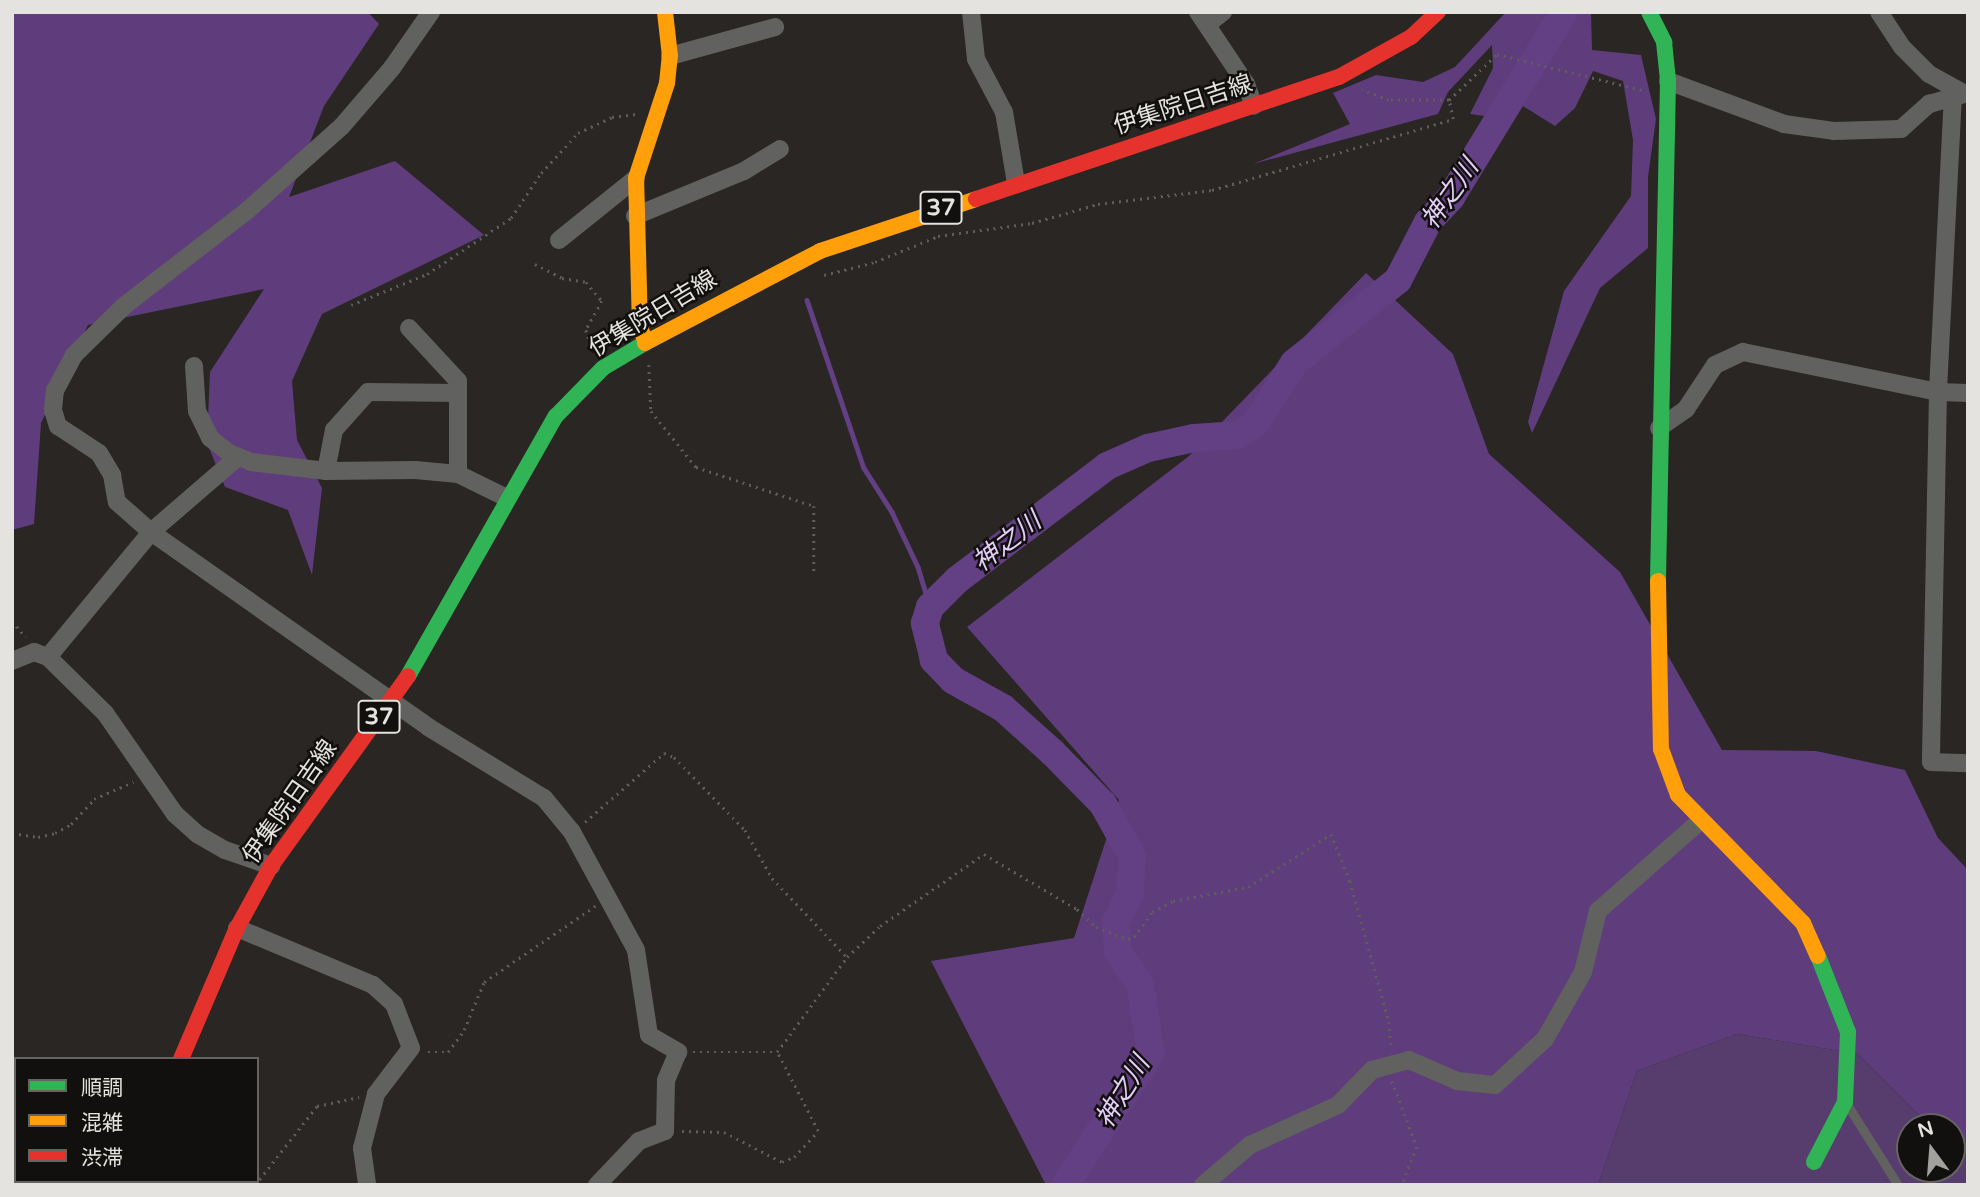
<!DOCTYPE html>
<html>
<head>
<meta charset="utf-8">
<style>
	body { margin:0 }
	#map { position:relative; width:1980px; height:1197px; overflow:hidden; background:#292623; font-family:"Varela Round","Noto Sans JP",sans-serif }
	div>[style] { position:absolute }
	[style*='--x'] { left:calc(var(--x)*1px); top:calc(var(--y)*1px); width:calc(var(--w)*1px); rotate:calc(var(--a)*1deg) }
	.green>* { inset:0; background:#573d6e }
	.forest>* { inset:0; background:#5f3c7c }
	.stream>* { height:4.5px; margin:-2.25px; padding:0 2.25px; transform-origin:2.25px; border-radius:2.25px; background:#633f83 }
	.river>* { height:28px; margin:-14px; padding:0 14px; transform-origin:14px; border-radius:14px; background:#633f83 }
	.path>* { height:2.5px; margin-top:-1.25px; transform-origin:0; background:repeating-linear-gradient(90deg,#5f5d5b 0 2px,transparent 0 7px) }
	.lane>* { height:9px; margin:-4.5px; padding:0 4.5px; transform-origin:4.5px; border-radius:4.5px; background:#61615f }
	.street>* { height:18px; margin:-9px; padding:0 9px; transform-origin:9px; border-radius:9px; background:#61615f }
	.fast>* { height:16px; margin:-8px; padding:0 8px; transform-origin:8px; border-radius:8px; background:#30b455 }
	.slow>* { height:16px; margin:-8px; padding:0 8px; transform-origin:8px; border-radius:8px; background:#ff9f0a }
	.jam>* { height:16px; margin:-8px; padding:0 8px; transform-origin:8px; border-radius:8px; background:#e5322d }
	span { translate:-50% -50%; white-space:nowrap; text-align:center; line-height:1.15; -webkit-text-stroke:5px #12100e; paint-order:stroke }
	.shield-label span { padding:2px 5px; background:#12100e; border:2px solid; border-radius:5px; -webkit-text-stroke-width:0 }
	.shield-label { font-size:23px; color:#e5e3df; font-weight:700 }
	.street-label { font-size:24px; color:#e5e3df }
	.water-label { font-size:26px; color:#e4cffa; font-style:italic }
	.frame { position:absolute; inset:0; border:14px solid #e5e3df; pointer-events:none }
	.legend { position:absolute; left:14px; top:1057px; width:245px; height:126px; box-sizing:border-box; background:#12100e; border:2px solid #666462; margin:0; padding:9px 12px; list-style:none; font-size:21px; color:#e5e3df }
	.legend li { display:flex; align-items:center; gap:14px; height:35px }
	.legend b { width:35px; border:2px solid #666462 }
	.north { position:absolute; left:1896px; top:1113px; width:70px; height:70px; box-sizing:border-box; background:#12100e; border:2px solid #666462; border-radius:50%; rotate:344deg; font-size:19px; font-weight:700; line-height:28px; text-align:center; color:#e5e3df }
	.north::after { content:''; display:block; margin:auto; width:24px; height:32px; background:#a3a19d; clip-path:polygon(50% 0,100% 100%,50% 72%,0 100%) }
</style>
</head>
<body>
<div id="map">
	<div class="green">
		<div style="clip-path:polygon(1737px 1034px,1858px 1054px,1931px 1127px,1910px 1127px,1910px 1169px,1952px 1169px,1952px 1144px,1968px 1157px,1968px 1185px,1598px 1185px,1637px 1071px)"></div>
	</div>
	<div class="forest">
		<div style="clip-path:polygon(12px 12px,368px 12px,379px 24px,324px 106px,289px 197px,395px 161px,484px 235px,322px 314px,292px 381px,297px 440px,322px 488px,312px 575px,288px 510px,225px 487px,207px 443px,210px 372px,264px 289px,88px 325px,41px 423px,34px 524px,12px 530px)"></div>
		<div style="clip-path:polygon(1506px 12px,1591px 12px,1592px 50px,1641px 55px,1656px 119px,1648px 177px,1648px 248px,1600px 288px,1532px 433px,1528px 422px,1564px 291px,1631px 196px,1633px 140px,1623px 81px,1593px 71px,1575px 108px,1555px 126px,1505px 95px,1491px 117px,1470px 114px,1493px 68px,1492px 45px,1448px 92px,1438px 114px,1253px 164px,1350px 124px,1333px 93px,1376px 75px,1423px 82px,1455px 67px)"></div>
		<div style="clip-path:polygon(1366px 273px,1453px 354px,1489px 454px,1620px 572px,1722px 750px,1816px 751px,1905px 770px,1938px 838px,1968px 870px,1968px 1157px,1952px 1144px,1952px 1127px,1931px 1127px,1858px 1054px,1737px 1034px,1637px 1071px,1598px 1185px,1046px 1185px,931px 961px,1074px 938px,1119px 800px,967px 627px,1189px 456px)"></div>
	</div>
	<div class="stream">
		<div style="--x:807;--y:300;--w:177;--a:71.3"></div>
		<div style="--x:864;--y:468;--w:52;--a:57.5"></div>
		<div style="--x:892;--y:512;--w:61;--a:64.7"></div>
		<div style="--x:918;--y:567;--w:42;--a:73.3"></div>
	</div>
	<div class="river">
		<div style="--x:1065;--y:1185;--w:158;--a:-56.9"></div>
		<div style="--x:1151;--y:1053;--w:70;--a:-99.1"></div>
		<div style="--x:1140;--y:984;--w:39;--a:-125"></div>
		<div style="--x:1118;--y:952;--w:30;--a:-94"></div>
		<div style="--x:1116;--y:922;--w:32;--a:-64"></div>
		<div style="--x:1130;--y:893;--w:37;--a:-87"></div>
		<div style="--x:1132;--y:856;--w:60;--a:-119.1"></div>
		<div style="--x:1103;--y:804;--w:73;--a:-134.4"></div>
		<div style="--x:1052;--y:752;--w:66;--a:-138.1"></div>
		<div style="--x:1003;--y:708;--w:57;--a:-150.8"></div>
		<div style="--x:953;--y:680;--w:28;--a:-134"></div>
		<div style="--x:934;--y:660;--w:38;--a:-104"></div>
		<div style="--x:925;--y:623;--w:17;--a:-73"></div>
		<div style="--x:930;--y:607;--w:38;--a:-45"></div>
		<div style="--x:957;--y:580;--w:188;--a:-37.2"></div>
		<div style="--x:1107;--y:466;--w:45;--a:-23.7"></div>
		<div style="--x:1148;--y:448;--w:47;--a:-12.3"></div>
		<div style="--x:1194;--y:438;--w:45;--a:-3.8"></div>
		<div style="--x:1239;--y:435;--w:19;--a:-35"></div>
		<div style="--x:1255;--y:424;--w:72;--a:-57.4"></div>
		<div style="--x:1294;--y:363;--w:133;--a:-38.6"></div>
		<div style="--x:1398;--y:280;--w:65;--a:-62.7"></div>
		<div style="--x:1428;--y:222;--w:34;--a:-47"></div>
		<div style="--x:1451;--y:197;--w:217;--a:-58.6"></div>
	</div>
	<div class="path">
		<div style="--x:1449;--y:100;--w:66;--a:-43.8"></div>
		<div style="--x:1497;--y:54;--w:154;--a:13.9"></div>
		<div style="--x:535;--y:264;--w:30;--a:27"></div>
		<div style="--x:562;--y:278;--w:24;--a:9"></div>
		<div style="--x:586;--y:282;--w:25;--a:50"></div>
		<div style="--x:602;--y:301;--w:33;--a:119"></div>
		<div style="--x:586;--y:330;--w:20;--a:72"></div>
		<div style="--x:824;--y:275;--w:53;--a:-14.3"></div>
		<div style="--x:875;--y:262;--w:68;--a:-22.4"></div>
		<div style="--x:938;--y:236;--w:95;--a:-7.9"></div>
		<div style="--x:1032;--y:223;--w:69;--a:-16.1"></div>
		<div style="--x:1098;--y:204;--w:115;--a:-7"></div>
		<div style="--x:1212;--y:190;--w:251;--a:-16.4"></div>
		<div style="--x:1453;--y:119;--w:19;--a:-102"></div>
		<div style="--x:1449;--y:100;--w:60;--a:180"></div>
		<div style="--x:1389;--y:100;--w:29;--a:-160"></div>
		<div style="--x:351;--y:305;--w:82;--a:-22.2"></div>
		<div style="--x:427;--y:274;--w:101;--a:-33.7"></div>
		<div style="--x:511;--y:218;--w:54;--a:-56.3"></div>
		<div style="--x:541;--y:173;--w:54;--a:-47.2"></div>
		<div style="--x:578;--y:133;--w:38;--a:-25"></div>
		<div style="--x:612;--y:117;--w:25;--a:-7"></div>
		<div style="--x:649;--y:365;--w:46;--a:87.5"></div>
		<div style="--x:651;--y:411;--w:72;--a:51.2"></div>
		<div style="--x:696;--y:467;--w:124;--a:18.3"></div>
		<div style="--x:814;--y:506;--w:65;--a:90"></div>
		<div style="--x:12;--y:621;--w:21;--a:49"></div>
		<div style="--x:585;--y:822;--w:105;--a:-41.1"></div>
		<div style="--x:664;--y:753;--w:11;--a:22"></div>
		<div style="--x:674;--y:757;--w:102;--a:45.8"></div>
		<div style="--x:745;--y:830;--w:55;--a:60.6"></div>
		<div style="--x:772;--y:878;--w:109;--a:46.5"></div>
		<div style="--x:12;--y:833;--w:26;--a:9"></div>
		<div style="--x:38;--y:837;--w:17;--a:-13"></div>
		<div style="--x:55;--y:833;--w:18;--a:-29"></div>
		<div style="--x:71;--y:824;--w:34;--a:-47"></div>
		<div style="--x:94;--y:799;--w:43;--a:-23.6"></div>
		<div style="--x:428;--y:1052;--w:20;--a:0"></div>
		<div style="--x:448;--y:1052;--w:27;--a:-54"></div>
		<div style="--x:464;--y:1030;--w:52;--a:-67.4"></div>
		<div style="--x:484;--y:982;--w:135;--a:-34.4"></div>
		<div style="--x:693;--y:1052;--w:84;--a:0"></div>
		<div style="--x:777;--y:1052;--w:118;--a:-53.6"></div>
		<div style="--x:847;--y:957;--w:45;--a:-43.2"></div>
		<div style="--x:880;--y:926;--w:126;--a:-34.7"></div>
		<div style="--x:984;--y:854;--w:108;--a:30.6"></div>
		<div style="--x:1077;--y:909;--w:26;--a:43"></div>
		<div style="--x:1096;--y:927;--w:34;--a:21"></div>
		<div style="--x:1128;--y:939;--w:6;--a:-18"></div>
		<div style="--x:1134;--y:937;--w:31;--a:-54"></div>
		<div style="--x:1152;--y:912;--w:24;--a:-28"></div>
		<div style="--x:1173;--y:901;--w:76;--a:-10.6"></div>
		<div style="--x:1248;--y:887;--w:98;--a:-32.6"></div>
		<div style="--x:1331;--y:834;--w:51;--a:68"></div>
		<div style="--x:1350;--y:881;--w:146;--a:74.5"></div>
		<div style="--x:1389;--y:1022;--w:25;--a:85"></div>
		<div style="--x:1392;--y:1081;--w:71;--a:69.3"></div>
		<div style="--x:1417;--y:1147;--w:41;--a:111.5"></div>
		<div style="--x:682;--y:1131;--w:42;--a:1.4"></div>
		<div style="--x:724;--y:1132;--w:65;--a:27.3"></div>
		<div style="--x:782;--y:1162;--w:13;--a:-23"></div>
		<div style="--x:794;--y:1157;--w:35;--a:-47"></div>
		<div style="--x:818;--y:1131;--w:89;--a:-117.4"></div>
		<div style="--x:255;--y:1185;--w:100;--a:-51.9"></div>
		<div style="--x:317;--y:1106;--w:43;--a:-12.1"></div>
	</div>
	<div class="lane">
		<div style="--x:1848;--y:1106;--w:93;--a:57.7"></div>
	</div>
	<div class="street">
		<div style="--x:431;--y:12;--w:68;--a:124.9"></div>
		<div style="--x:392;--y:68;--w:78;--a:130.8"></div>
		<div style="--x:341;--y:127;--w:125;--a:138.3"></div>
		<div style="--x:248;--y:210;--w:157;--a:142.3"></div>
		<div style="--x:124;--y:306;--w:70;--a:135.6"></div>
		<div style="--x:74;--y:355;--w:40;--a:118"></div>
		<div style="--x:55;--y:390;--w:20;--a:96"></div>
		<div style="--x:53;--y:410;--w:17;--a:73"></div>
		<div style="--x:58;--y:426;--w:49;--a:33.4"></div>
		<div style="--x:99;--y:453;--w:26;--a:59"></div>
		<div style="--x:112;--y:475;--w:27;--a:80"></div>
		<div style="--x:117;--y:502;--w:45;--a:41.4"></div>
		<div style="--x:151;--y:532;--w:339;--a:35.1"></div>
		<div style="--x:428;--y:727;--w:136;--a:31.5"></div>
		<div style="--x:544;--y:798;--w:44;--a:50.5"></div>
		<div style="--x:572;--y:832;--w:134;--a:61.5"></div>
		<div style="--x:636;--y:950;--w:86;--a:81.3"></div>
		<div style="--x:649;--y:1035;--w:34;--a:30"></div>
		<div style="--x:678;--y:1052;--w:30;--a:113"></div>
		<div style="--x:666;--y:1080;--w:51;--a:91.1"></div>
		<div style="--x:665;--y:1131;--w:28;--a:159"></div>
		<div style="--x:639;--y:1141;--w:61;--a:133.7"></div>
		<div style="--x:971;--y:12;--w:47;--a:83.9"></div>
		<div style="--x:976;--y:59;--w:60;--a:62.2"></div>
		<div style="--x:1004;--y:112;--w:72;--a:80.4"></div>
		<div style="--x:1198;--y:12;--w:87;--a:56.3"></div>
		<div style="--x:1246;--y:84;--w:23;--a:70"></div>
		<div style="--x:1879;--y:12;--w:42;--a:56.7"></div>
		<div style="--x:1902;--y:47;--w:38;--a:45"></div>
		<div style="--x:1929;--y:74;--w:39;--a:29"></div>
		<div style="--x:1209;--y:23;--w:18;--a:-38"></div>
		<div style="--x:670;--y:56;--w:109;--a:-15.4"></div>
		<div style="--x:1668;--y:81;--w:124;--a:20.3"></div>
		<div style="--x:1784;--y:124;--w:50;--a:8"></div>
		<div style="--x:1834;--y:131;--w:67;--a:-1.7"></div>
		<div style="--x:1901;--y:129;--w:38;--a:-42"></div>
		<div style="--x:1929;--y:104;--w:41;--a:-15.8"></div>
		<div style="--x:1953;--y:94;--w:298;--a:92.9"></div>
		<div style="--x:1938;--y:392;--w:370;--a:91.1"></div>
		<div style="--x:1931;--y:762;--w:37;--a:2"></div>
		<div style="--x:635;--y:216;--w:118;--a:-22.4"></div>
		<div style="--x:744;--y:171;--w:42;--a:-31.4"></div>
		<div style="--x:559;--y:240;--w:99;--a:-38.8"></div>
		<div style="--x:409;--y:328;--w:72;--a:47.2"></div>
		<div style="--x:458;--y:381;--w:12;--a:90"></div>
		<div style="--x:194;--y:366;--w:45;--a:86.2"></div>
		<div style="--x:197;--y:411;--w:30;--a:64"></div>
		<div style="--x:210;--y:438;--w:24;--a:38"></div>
		<div style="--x:229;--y:453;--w:24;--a:22"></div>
		<div style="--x:251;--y:462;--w:76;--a:6.8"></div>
		<div style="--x:1659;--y:428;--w:33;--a:-35"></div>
		<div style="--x:1686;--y:409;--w:53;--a:-56.6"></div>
		<div style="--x:1715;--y:365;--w:31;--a:-25"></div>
		<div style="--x:1743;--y:352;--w:199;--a:11.6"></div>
		<div style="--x:1938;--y:392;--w:30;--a:2"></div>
		<div style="--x:458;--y:474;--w:43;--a:-174.7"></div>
		<div style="--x:415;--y:470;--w:89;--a:179.4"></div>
		<div style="--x:326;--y:471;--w:42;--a:-79"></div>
		<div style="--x:334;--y:430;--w:51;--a:-48.2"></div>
		<div style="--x:368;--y:392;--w:90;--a:0.6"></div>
		<div style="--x:458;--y:393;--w:81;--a:90"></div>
		<div style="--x:458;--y:474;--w:55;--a:26.1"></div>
		<div style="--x:48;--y:657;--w:162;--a:-50.5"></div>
		<div style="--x:151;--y:532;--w:115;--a:-40.8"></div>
		<div style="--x:12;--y:661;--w:24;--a:-22"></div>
		<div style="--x:34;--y:652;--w:15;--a:20"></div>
		<div style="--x:48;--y:657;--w:80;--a:44.5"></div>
		<div style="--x:105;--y:713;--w:123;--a:55.3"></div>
		<div style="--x:175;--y:814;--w:30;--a:42"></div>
		<div style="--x:197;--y:834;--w:32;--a:30"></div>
		<div style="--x:225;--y:850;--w:49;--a:19.2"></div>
		<div style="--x:237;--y:928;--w:147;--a:22.7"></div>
		<div style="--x:373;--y:985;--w:28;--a:42"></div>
		<div style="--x:394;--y:1004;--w:47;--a:68.9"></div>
		<div style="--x:411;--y:1048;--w:58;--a:127.3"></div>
		<div style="--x:376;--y:1094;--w:56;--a:104.5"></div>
		<div style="--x:362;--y:1148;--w:37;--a:82"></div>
		<div style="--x:1203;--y:1185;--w:62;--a:-40.4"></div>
		<div style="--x:1250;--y:1145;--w:97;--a:-24.4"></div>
		<div style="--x:1338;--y:1105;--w:49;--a:-45.8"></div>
		<div style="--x:1372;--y:1070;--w:38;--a:-15"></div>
		<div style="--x:1409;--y:1060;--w:52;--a:23.6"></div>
		<div style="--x:1457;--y:1081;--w:38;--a:6"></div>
		<div style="--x:1495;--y:1085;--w:68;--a:-42.6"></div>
		<div style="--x:1545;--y:1039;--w:77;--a:-60.4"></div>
		<div style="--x:1583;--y:972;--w:63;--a:-76.2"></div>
		<div style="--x:1598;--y:911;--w:135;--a:-41.4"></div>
	</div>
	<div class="fast">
		<div style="--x:1649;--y:12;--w:34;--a:63"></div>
		<div style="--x:1664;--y:42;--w:39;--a:84"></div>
		<div style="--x:1668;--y:81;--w:500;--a:91.15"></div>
		<div style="--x:408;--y:676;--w:299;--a:-60.4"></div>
		<div style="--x:556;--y:416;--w:67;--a:-45.6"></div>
		<div style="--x:603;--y:368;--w:49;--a:-30.8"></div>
		<div style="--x:1814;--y:1162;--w:68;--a:-62.7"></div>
		<div style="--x:1845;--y:1102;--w:70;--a:-87.5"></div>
		<div style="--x:1848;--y:1032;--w:82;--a:-111.5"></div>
		<div style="--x:124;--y:1185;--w:4;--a:-63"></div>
	</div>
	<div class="slow">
		<div style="--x:646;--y:342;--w:15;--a:-113"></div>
		<div style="--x:640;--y:328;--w:150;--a:-91.5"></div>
		<div style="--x:636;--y:178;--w:100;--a:-71.9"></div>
		<div style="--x:667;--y:83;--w:27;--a:-84"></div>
		<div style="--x:670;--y:56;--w:44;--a:-96.5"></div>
		<div style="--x:645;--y:343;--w:198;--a:-27.7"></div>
		<div style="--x:820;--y:251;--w:164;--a:-18.4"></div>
		<div style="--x:1658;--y:581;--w:168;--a:89"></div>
		<div style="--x:1661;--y:749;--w:49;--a:69.7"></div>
		<div style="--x:1678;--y:795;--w:179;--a:45.7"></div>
		<div style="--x:1803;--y:923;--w:36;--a:66"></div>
	</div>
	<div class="jam">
		<div style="--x:976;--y:199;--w:383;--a:-18.6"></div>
		<div style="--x:1339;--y:77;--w:82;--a:-29.1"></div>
		<div style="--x:1411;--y:37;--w:37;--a:-43"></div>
		<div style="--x:181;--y:1059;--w:142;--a:-66.9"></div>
		<div style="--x:237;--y:928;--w:71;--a:-61.3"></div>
		<div style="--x:271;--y:866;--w:234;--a:-54.2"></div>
	</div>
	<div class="shield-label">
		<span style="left:941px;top:208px">37</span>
		<span style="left:379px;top:717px">37</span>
	</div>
	<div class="street-label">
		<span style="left:1183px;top:105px;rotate:-18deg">伊集院日吉線</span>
		<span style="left:653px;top:314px;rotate:-31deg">伊集院日吉線</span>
		<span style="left:290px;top:802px;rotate:-55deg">伊集院日吉線</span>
	</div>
	<div class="water-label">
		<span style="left:1450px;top:194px;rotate:-55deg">神之川</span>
		<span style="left:1007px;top:542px;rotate:-38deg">神之川</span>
		<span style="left:1123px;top:1092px;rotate:-59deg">神之川</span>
	</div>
	<div class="frame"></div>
	<ul class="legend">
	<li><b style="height:9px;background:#30b455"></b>順調</li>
	<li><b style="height:9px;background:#ff9f0a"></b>混雑</li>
	<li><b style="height:9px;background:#e5322d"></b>渋滞</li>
	</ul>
	<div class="north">N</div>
</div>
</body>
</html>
